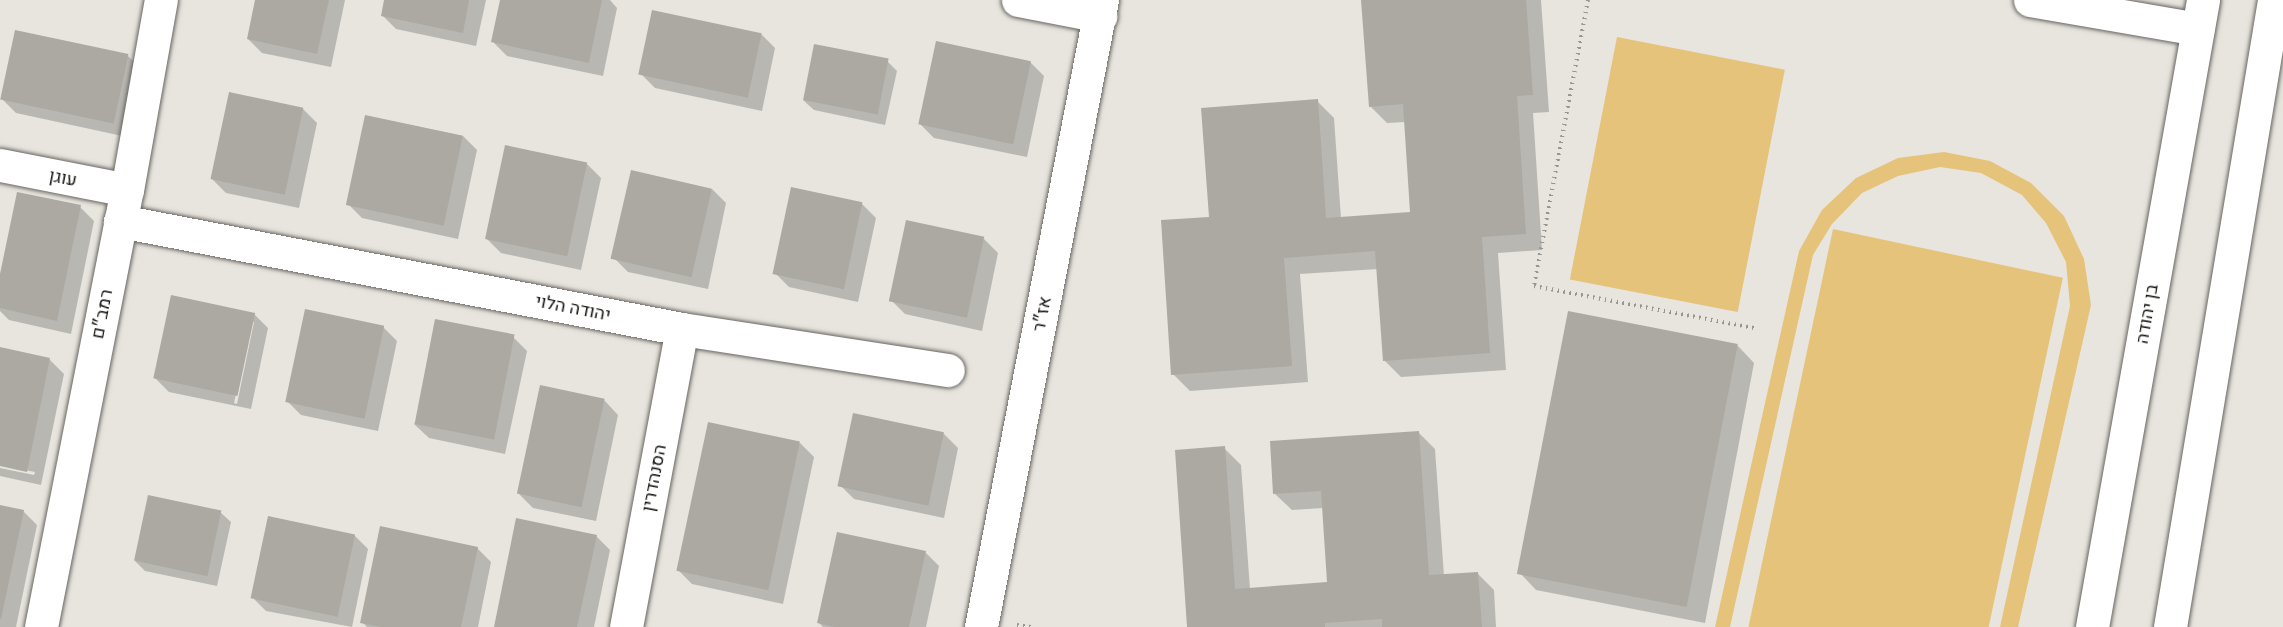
<!DOCTYPE html>
<html>
<head>
<meta charset="utf-8">
<style>
	body { margin:0 }
	#map { position:relative; width:2283px; height:627px; overflow:hidden; background:#e8e5df; font-family:Merriweather,Heebo,serif }
	div>[style] { position:absolute }
	[style*='--x'] { left:calc(var(--x)*1px); top:calc(var(--y)*1px); width:calc(var(--w)*1px); rotate:calc(var(--a)*1deg) }
	.green>* { inset:0; background:#e6c37a; transform-origin:0 0 }
	.shadow>* { inset:0; background:#0003 }
	.building>* { inset:0; background:#aca9a3; transform-origin:0 0 }
	.path>* { height:4px; margin-top:-2px; transform-origin:0; background:repeating-linear-gradient(90deg,#989691 0 1.5px,transparent 0 6px) }
	.roads { filter:drop-shadow(0 0 2px #686560) drop-shadow(0 0 2px #686560) }
	.minor>* { height:33px; margin:-16.5px; padding:0 16.5px; transform-origin:16.5px; border-radius:16.5px; background:#fff }
	.major>* { height:33px; margin:-16.5px; padding:0 16.5px; transform-origin:16.5px; border-radius:16.5px; background:#fff }
	span { translate:-50% -50%; white-space:nowrap; text-align:center; line-height:1.15; -webkit-text-stroke:4.5px #fff; paint-order:stroke }
	.street-label { font-size:18px; color:#181714 }
</style>
</head>
<body>
<div id="map">
	<div class="green">
		<div style="left:1617px;top:37px;width:171px;height:247px;rotate:11deg"></div>
		<div style="clip-path:polygon(1944px 152px,1990px 161px,2031px 183px,2064px 216px,2084px 259px,2091px 305px,2018px 627px,2000px 627px,2070px 306px,2066px 262px,2046px 223px,2022px 195px,1981px 173px,1940px 167px,1898px 176px,1862px 193px,1832px 224px,1813px 255px,1730px 627px,1715px 627px,1799px 251px,1822px 210px,1856px 178px,1898px 158px)"></div>
		<div style="left:1833px;top:229px;width:235px;height:407px;rotate:12deg"></div>
	</div>
	<div class="shadow">
		<div style="clip-path:polygon(256px 0,345px 0,331px 67px,262px 53px,248px 39px)"></div>
		<div style="clip-path:polygon(385px 0,486px 0,476px 46px,396px 29px,382px 15px)"></div>
		<div style="clip-path:polygon(501px 0,610px 0,617px 8px,603px 76px,507px 56px,492px 41px)"></div>
		<div style="clip-path:polygon(1363px 0,1541px 0,1549px 112px,1533px 113px,1542px 250px,1498px 253px,1506px 370px,1401px 377px,1384px 360px,1378px 269px,1300px 274px,1308px 382px,1190px 391px,1173px 374px,1211px 218px,1317px 101px,1334px 118px,1341px 218px,1412px 213px,1405px 122px,1387px 123px,1370px 106px)"></div>
		<div style="clip-path:polygon(761px 34px,775px 48px,762px 111px,655px 88px,641px 74px)"></div>
		<div style="clip-path:polygon(128px 56px,142px 70px,127px 137px,16px 113px,2px 99px)"></div>
		<div style="clip-path:polygon(887px 61px,897px 71px,885px 125px,814px 110px,803px 100px)"></div>
		<div style="clip-path:polygon(1030px 62px,1044px 76px,1027px 157px,934px 138px,920px 124px)"></div>
		<div style="clip-path:polygon(303px 109px,317px 123px,299px 208px,226px 193px,212px 179px)"></div>
		<div style="clip-path:polygon(367px 116px,463px 136px,477px 150px,458px 239px,362px 218px,348px 204px)"></div>
		<div style="clip-path:polygon(587px 164px,601px 178px,581px 270px,501px 253px,487px 239px)"></div>
		<div style="clip-path:polygon(712px 189px,726px 203px,708px 289px,628px 272px,614px 258px)"></div>
		<div style="clip-path:polygon(792px 189px,862px 204px,876px 218px,858px 302px,789px 287px,775px 273px)"></div>
		<div style="clip-path:polygon(80px 207px,94px 221px,71px 334px,9px 320px,0 311px,0 281px)"></div>
		<div style="clip-path:polygon(984px 239px,998px 253px,982px 331px,905px 314px,891px 300px)"></div>
		<div style="clip-path:polygon(1569px 313px,1738px 346px,1754px 363px,1705px 623px,1536px 590px,1520px 573px)"></div>
		<div style="clip-path:polygon(evenodd,254px 314px,268px 328px,251px 409px,169px 392px,155px 378px,254px 314px,251px 322px,254px 322px,237px 404px,234px 403px,251px 322px)"></div>
		<div style="clip-path:polygon(383px 327px,397px 341px,378px 431px,301px 415px,287px 401px)"></div>
		<div style="clip-path:polygon(513px 337px,527px 351px,505px 454px,429px 438px,414px 424px)"></div>
		<div style="clip-path:polygon(0 349px,50px 360px,64px 374px,41px 485px,0 476px,0 468px,34px 475px,35px 472px,0 465px)"></div>
		<div style="clip-path:polygon(604px 400px,618px 415px,596px 521px,533px 508px,519px 494px)"></div>
		<div style="clip-path:polygon(1418px 432px,1435px 449px,1444px 576px,1477px 573px,1494px 590px,1496px 627px,1189px 627px,1224px 448px,1241px 465px,1250px 589px,1329px 584px,1323px 508px,1292px 510px,1275px 494px)"></div>
		<div style="clip-path:polygon(944px 434px,958px 448px,944px 518px,854px 499px,840px 485px)"></div>
		<div style="clip-path:polygon(800px 443px,814px 457px,783px 604px,692px 584px,678px 570px)"></div>
		<div style="clip-path:polygon(0 506px,23px 511px,37px 525px,16px 627px,0 627px)"></div>
		<div style="clip-path:polygon(220px 512px,231px 522px,217px 586px,145px 571px,135px 561px)"></div>
		<div style="clip-path:polygon(354px 535px,368px 549px,352px 627px,266px 611px,252px 597px)"></div>
		<div style="clip-path:polygon(596px 536px,610px 550px,594px 627px,495px 627px)"></div>
		<div style="clip-path:polygon(477px 548px,491px 562px,478px 627px,367px 627px,362px 622px)"></div>
		<div style="clip-path:polygon(925px 552px,939px 566px,926px 627px,823px 627px,819px 623px)"></div>
	</div>
	<div class="building">
		<div style="clip-path:polygon(255px 0,329px 0,317px 54px,247px 39px)"></div>
		<div style="clip-path:polygon(384px 0,469px 0,463px 33px,381px 16px)"></div>
		<div style="clip-path:polygon(500px 0,602px 0,589px 63px,491px 42px)"></div>
		<div style="clip-path:polygon(1361px 0,1526px 0,1533px 95px,1517px 96px,1526px 234px,1482px 237px,1490px 353px,1383px 361px,1375px 251px,1284px 258px,1292px 366px,1171px 375px,1161px 220px,1209px 217px,1201px 108px,1318px 99px,1326px 218px,1410px 212px,1403px 104px,1369px 107px)"></div>
		<div style="left:652px;top:10px;width:112px;height:66px;rotate:12deg"></div>
		<div style="left:15px;top:30px;width:116px;height:71px;rotate:12deg"></div>
		<div style="left:936px;top:41px;width:97px;height:85px;rotate:12deg"></div>
		<div style="left:814px;top:44px;width:76px;height:57px;rotate:11deg"></div>
		<div style="left:229px;top:92px;width:76px;height:89px;rotate:12deg"></div>
		<div style="left:365px;top:115px;width:100px;height:92px;rotate:12deg"></div>
		<div style="left:505px;top:145px;width:84px;height:96px;rotate:12deg"></div>
		<div style="left:631px;top:170px;width:83px;height:91px;rotate:13deg"></div>
		<div style="left:791px;top:187px;width:73px;height:89px;rotate:12deg"></div>
		<div style="clip-path:polygon(17px 192px,81px 205px,57px 321px,0 308px,0 274px)"></div>
		<div style="left:906px;top:220px;width:80px;height:83px;rotate:12deg"></div>
		<div style="left:171px;top:295px;width:86px;height:85px;rotate:12deg"></div>
		<div style="left:305px;top:309px;width:81px;height:95px;rotate:12deg"></div>
		<div style="left:1568px;top:311px;width:173px;height:268px;rotate:11deg"></div>
		<div style="left:435px;top:319px;width:81px;height:107px;rotate:11deg"></div>
		<div style="clip-path:polygon(0 347px,50px 358px,27px 472px,0 466px)"></div>
		<div style="left:540px;top:385px;width:66px;height:111px;rotate:12deg"></div>
		<div style="left:853px;top:413px;width:93px;height:75px;rotate:12deg"></div>
		<div style="left:708px;top:422px;width:94px;height:152px;rotate:12deg"></div>
		<div style="clip-path:polygon(1419px 431px,1429px 575px,1478px 572px,1482px 627px,1382px 627px,1382px 619px,1325px 623px,1325px 627px,1187px 627px,1175px 450px,1225px 446px,1235px 589px,1327px 582px,1321px 491px,1273px 494px,1270px 441px)"></div>
		<div style="left:148px;top:495px;width:75px;height:67px;rotate:12deg"></div>
		<div style="clip-path:polygon(0 505px,24px 510px,1px 619px,0 619px)"></div>
		<div style="left:268px;top:516px;width:89px;height:84px;rotate:12deg"></div>
		<div style="clip-path:polygon(516px 518px,597px 535px,577px 627px,494px 627px)"></div>
		<div style="clip-path:polygon(380px 526px,478px 547px,461px 627px,381px 627px,360px 623px)"></div>
		<div style="clip-path:polygon(837px 532px,926px 551px,909px 627px,835px 627px,817px 623px)"></div>
	</div>
	<div class="path">
		<div style="--x:1588;--y:0;--w:291;--a:100.7"></div>
		<div style="--x:1534;--y:286;--w:225;--a:10.8"></div>
		<div style="--x:1017;--y:625;--w:14;--a:8"></div>
	</div>
	<div class="roads">
		<div class="minor">
			<div style="--x:1018;--y:0;--w:84;--a:11"></div>
			<div style="--x:2030;--y:0;--w:170;--a:9.8"></div>
			<div style="--x:0;--y:165;--w:129;--a:11.1"></div>
			<div style="--x:120;--y:221;--w:572;--a:10.88"></div>
			<div style="--x:682;--y:329;--w:269;--a:8.8"></div>
			<div style="--x:41;--y:627;--w:445;--a:-78.9"></div>
			<div style="--x:127;--y:190;--w:193;--a:-79.9"></div>
			<div style="--x:626;--y:627;--w:303;--a:-79.4"></div>
			<div style="--x:981;--y:627;--w:639;--a:-79.08"></div>
		</div>
		<div class="major">
			<div style="--x:2092;--y:627;--w:637;--a:-79.96"></div>
			<div style="--x:2170;--y:627;--w:636;--a:-80.58"></div>
		</div>
	</div>
	<div class="street-label">
		<span style="left:63px;top:178px;rotate:11deg">עוגן</span>
		<span style="left:573px;top:308px;rotate:11deg">יהודה הלוי</span>
		<span style="left:102px;top:314px;rotate:-79deg">רמב"ם</span>
		<span style="left:1042px;top:314px;rotate:-79deg">אז"ר</span>
		<span style="left:2147px;top:314px;rotate:-80deg">בן יהודה</span>
		<span style="left:654px;top:478px;rotate:-79deg">הסנהדרין</span>
	</div>
</div>
</body>
</html>
